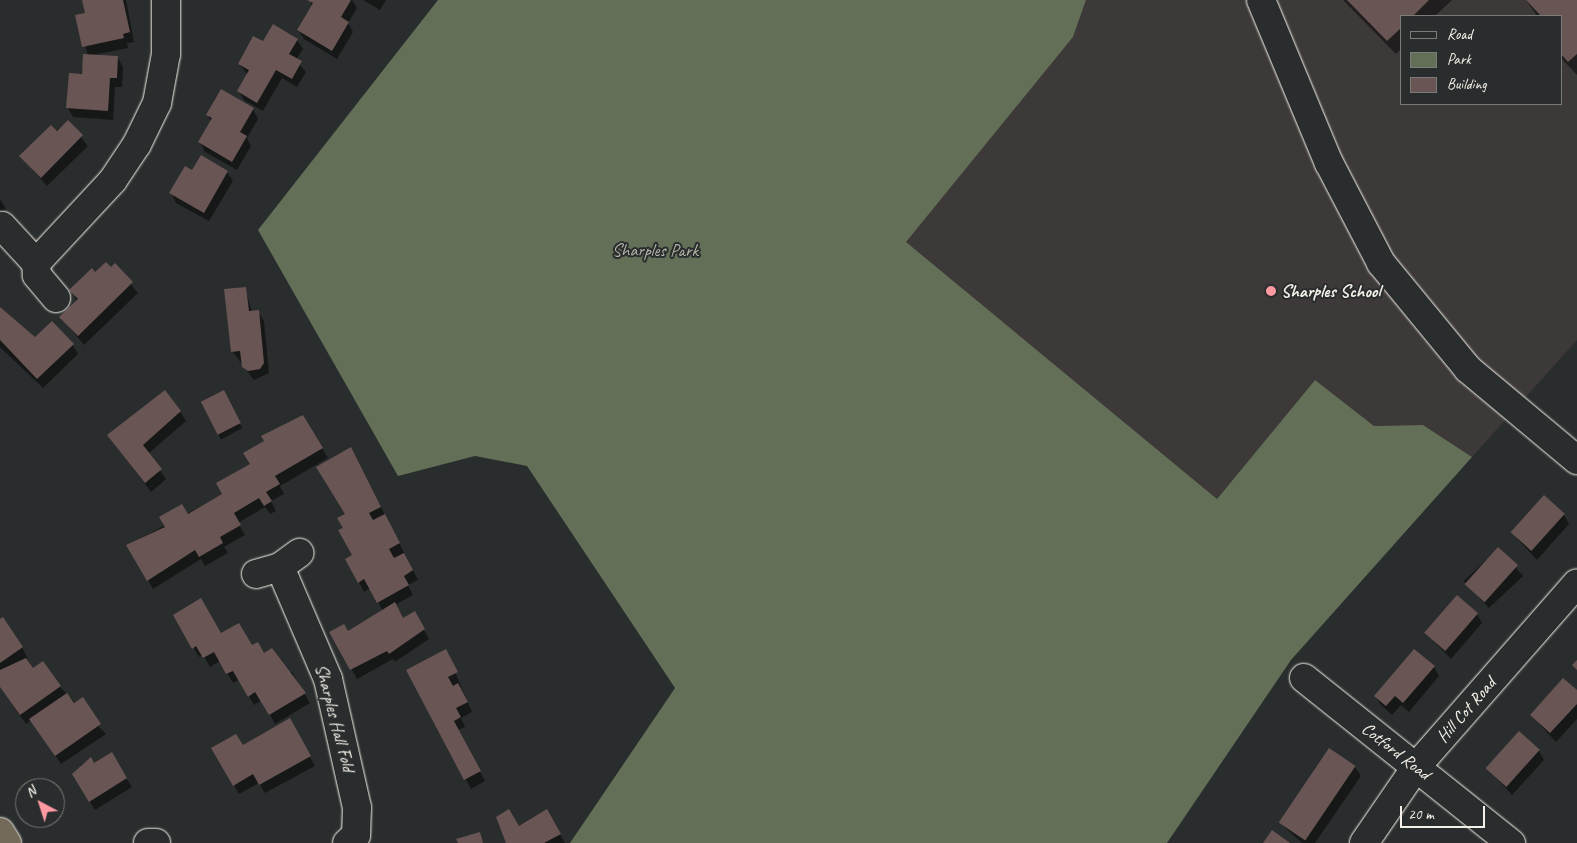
<!DOCTYPE html>
<html>
<head>
<meta charset="utf-8">
<style>
	body { margin:0 }
	#map { position:relative; width:1577px; height:843px; overflow:hidden; background:#2a2d2e; font-family:Caveat,sans-serif }
	div>[style] { position:absolute }
	[style*='--x'] { left:calc(var(--x)*1px); top:calc(var(--y)*1px); width:calc(var(--w)*1px); rotate:calc(var(--a)*1deg) }
	.built>* { inset:0; background:#3d3939 }
	.green>* { inset:0; background:#636f56 }
	.shadow>* { inset:0; background:#0007; transform-origin:0 0 }
	.building>* { inset:0; background:#695654; transform-origin:0 0 }
	.roads { filter:drop-shadow(0 0 1px #f4f1e8) drop-shadow(0 0 1px #f4f1e8) }
	.minor>* { height:28px; margin:-14px; padding:0 14px; transform-origin:14px; border-radius:14px; background:#2a2d2e }
	.highway>* { height:28px; margin:-14px; padding:0 14px; transform-origin:14px; border-radius:14px; background:#746a5a }
	.dots>* { width:14px; height:14px; translate:-50% -50%; box-sizing:border-box; border:2px solid #2a2d2e; border-radius:50% }
	span { translate:-50% -50%; white-space:nowrap; text-align:center; line-height:1.15; -webkit-text-stroke:4px #2a2d2e; paint-order:stroke }
	.park-label { font-size:18px; color:#b3b6a6 }
	.poi-label { font-size:18px; color:#f4f1e8; font-weight:700 }
	.left { translate:0 -50%; text-align:left }
	.street-label { font-size:18px; color:#f4f1e8 }
	.legend { position:absolute; left:1400px; top:15px; width:162px; height:90px; box-sizing:border-box; background:#2a2d2e; border:1px solid #7b7b78; margin:0; padding:6px 9px; list-style:none; font-size:15px; color:#f4f1e8 }
	.legend li { display:flex; align-items:center; gap:10px; height:25px }
	.legend b { width:25px; border:1px solid #7b7b78 }
	.north { position:absolute; left:15px; top:778px; width:50px; height:50px; box-sizing:border-box; background:#2a2d2e; border:1px solid #7b7b78; border-radius:50%; rotate:320deg; font-size:14px; font-weight:700; line-height:20px; text-align:center; color:#f4f1e8 }
	.north::after { content:''; display:block; margin:auto; width:18px; height:22px; background:#ff9aa2; clip-path:polygon(50% 0,100% 100%,50% 72%,0 100%) }
	.scale { position:absolute; left:1400px; top:806px; width:85px; height:22px; box-sizing:border-box; border:2px solid #f4f1e8; border-top:0; padding-left:6px; font-size:15px; line-height:18px; white-space:nowrap; color:#f4f1e8; -webkit-text-stroke:4px #2a2d2e; paint-order:stroke }
</style>
</head>
<body>
<div id="map">
	<div class="built">
		<div style="clip-path:polygon(evenodd,1086px 0,1577px 0,1577px 340px,1472px 457px,1423px 425px,1374px 426px,1315px 380px,1217px 499px,905px 242px,1073px 37px,1086px 0,1401px 16px,1561px 16px,1561px 104px,1401px 104px,1401px 16px)"></div>
	</div>
	<div class="green">
		<div style="clip-path:polygon(438px 0,1086px 0,1073px 37px,906px 242px,1217px 499px,1315px 380px,1374px 426px,1423px 425px,1472px 457px,1291px 660px,1167px 843px,570px 843px,675px 688px,527px 466px,475px 456px,398px 476px,258px 230px)"></div>
	</div>
	<div class="shadow">
		<div style="clip-path:polygon(83px 0,126px 0,134px 42px,127px 43px,128px 48px,93px 55px,118px 58px,123px 67px,122px 87px,115px 87px,113px 120px,73px 117px,68px 108px,88px 55px,76px 16px,86px 14px)"></div>
		<div style="clip-path:polygon(310px 0,352px 0,357px 8px,348px 23px,353px 32px,337px 59px,304px 39px,298px 30px,312px 6px)"></div>
		<div style="clip-path:polygon(363px 0,386px 0,380px 10px)"></div>
		<div style="clip-path:polygon(1343px 0,1452px 0,1435px 16px,1401px 16px,1401px 49px,1396px 54px)"></div>
		<div style="clip-path:polygon(1526px 0,1577px 0,1577px 75px,1561px 58px,1561px 16px,1537px 16px)"></div>
		<div style="clip-path:polygon(297px 40px,303px 49px,296px 60px,306px 72px,297px 87px,282px 78px,263px 111px,244px 100px,239px 91px,248px 75px,239px 64px)"></div>
		<div style="clip-path:polygon(253px 109px,258px 119px,247px 138px,251px 146px,237px 170px,205px 152px,200px 142px,212px 122px,207px 115px)"></div>
		<div style="clip-path:polygon(68px 122px,88px 146px,47px 186px,21px 156px)"></div>
		<div style="clip-path:polygon(193px 171px,227px 172px,233px 181px,209px 221px,176px 203px,171px 193px)"></div>
		<div style="clip-path:polygon(0 199px,6px 209px,0 214px)"></div>
		<div style="clip-path:polygon(115px 265px,138px 293px,84px 345px,61px 317px,77px 301px,71px 290px)"></div>
		<div style="clip-path:polygon(245px 288px,252px 312px,258px 312px,264px 321px,269px 373px,254px 380px,232px 351px)"></div>
		<div style="clip-path:polygon(0 308px,35px 339px,73px 345px,78px 354px,43px 388px,0 347px)"></div>
		<div style="left:223px;top:392px;width:41px;height:24px;rotate:62deg"></div>
		<div style="clip-path:polygon(180px 411px,186px 421px,148px 454px,166px 479px,151px 492px,109px 435px)"></div>
		<div style="clip-path:polygon(303px 416px,328px 458px,280px 486px,284px 494px,271px 501px,276px 511px,270px 514px,265px 507px,238px 523px,245px 535px,224px 547px,228px 553px,205px 566px,201px 559px,153px 589px,128px 545px,224px 494px)"></div>
		<div style="clip-path:polygon(356px 458px,418px 580px,408px 585px,413px 595px,395px 605px,403px 619px,415px 613px,429px 639px,395px 662px,393px 659px,357px 679px,331px 632px,348px 633px,383px 611px,370px 588px,364px 592px,347px 559px,353px 556px,344px 528px)"></div>
		<div style="clip-path:polygon(1564px 515px,1569px 524px,1537px 560px,1512px 533px)"></div>
		<div style="left:1498px;top:549px;width:37px;height:47px;rotate:47deg"></div>
		<div style="clip-path:polygon(1477px 614px,1482px 623px,1451px 659px,1425px 632px)"></div>
		<div style="clip-path:polygon(174px 615px,251px 647px,286px 675px,292px 672px,310px 703px,275px 724px,262px 700px,254px 705px,239px 680px,233px 683px,220px 661px,210px 667px,203px 655px,199px 657px)"></div>
		<div style="clip-path:polygon(0 621px,22px 647px,33px 670px,60px 687px,106px 734px,61px 764px,31px 720px,26px 724px,0 687px)"></div>
		<div style="clip-path:polygon(446px 651px,472px 712px,461px 718px,465px 727px,458px 730px,485px 781px,471px 789px,408px 671px)"></div>
		<div style="clip-path:polygon(1434px 667px,1439px 676px,1409px 712px,1401px 705px,1392px 715px,1381px 705px,1375px 696px)"></div>
		<div style="clip-path:polygon(1577px 692px,1577px 719px,1556px 742px,1531px 715px)"></div>
		<div style="clip-path:polygon(289px 720px,315px 766px,265px 793px,259px 783px,239px 794px,213px 748px,242px 746px)"></div>
		<div style="clip-path:polygon(1330px 749px,1355px 767px,1361px 776px,1315px 843px,1302px 843px,1279px 822px)"></div>
		<div style="clip-path:polygon(1539px 751px,1544px 760px,1512px 795px,1488px 769px)"></div>
		<div style="clip-path:polygon(91px 759px,94px 765px,126px 778px,132px 787px,95px 810px,79px 784px,81px 765px)"></div>
		<div style="clip-path:polygon(547px 811px,565px 843px,510px 843px,518px 827px)"></div>
	</div>
	<div class="building">
		<div style="clip-path:polygon(82px 0,123px 0,130px 32px,123px 34px,124px 38px,82px 47px,75px 15px,85px 13px)"></div>
		<div style="clip-path:polygon(307px 0,351px 0,341px 17px,349px 22px,332px 51px,297px 30px,313px 3px)"></div>
		<div style="clip-path:polygon(1347px 0,1429px 0,1413px 16px,1401px 16px,1401px 28px,1387px 41px)"></div>
		<div style="clip-path:polygon(1526px 0,1577px 0,1577px 54px,1568px 62px,1561px 54px,1561px 16px,1541px 16px)"></div>
		<div style="clip-path:polygon(273px 24px,298px 39px,289px 54px,302px 61px,292px 79px,276px 70px,257px 103px,237px 91px,249px 70px,238px 64px,253px 36px,263px 41px)"></div>
		<div style="clip-path:polygon(83px 54px,118px 56px,117px 78px,110px 78px,108px 111px,66px 108px,69px 73px,82px 74px)"></div>
		<div style="clip-path:polygon(221px 89px,254px 108px,240px 132px,247px 136px,232px 162px,198px 142px,212px 118px,206px 115px)"></div>
		<div style="clip-path:polygon(68px 120px,83px 135px,41px 178px,19px 156px,51px 125px,57px 131px)"></div>
		<div style="clip-path:polygon(201px 155px,228px 171px,204px 213px,169px 193px,185px 166px,192px 170px)"></div>
		<div style="clip-path:polygon(106px 262px,111px 267px,115px 263px,133px 282px,78px 336px,59px 317px,78px 299px,69px 290px,92px 268px,95px 272px)"></div>
		<div style="clip-path:polygon(246px 287px,249px 311px,259px 310px,264px 363px,260px 369px,248px 371px,242px 367px,240px 351px,231px 352px,224px 289px)"></div>
		<div style="clip-path:polygon(0 307px,35px 337px,52px 321px,74px 344px,37px 379px,0 340px)"></div>
		<div style="clip-path:polygon(165px 390px,181px 411px,143px 445px,162px 469px,145px 483px,107px 435px)"></div>
		<div style="left:224px;top:390px;width:37px;height:26px;rotate:63deg"></div>
		<div style="clip-path:polygon(303px 415px,323px 448px,275px 476px,280px 484px,266px 492px,272px 501px,264px 506px,259px 498px,234px 513px,241px 525px,220px 537px,223px 543px,199px 557px,195px 550px,147px 581px,126px 545px,165px 527px,159px 517px,182px 504px,188px 514px,222px 494px,216px 483px,250px 464px,243px 453px,264px 441px,261px 436px)"></div>
		<div style="clip-path:polygon(351px 447px,381px 507px,369px 513px,373px 520px,385px 514px,400px 543px,389px 549px,394px 558px,404px 553px,413px 570px,404px 576px,409px 585px,377px 603px,364px 579px,358px 583px,345px 559px,352px 555px,338px 530px,343px 528px,337px 518px,345px 514px,316px 467px)"></div>
		<div style="left:1544px;top:495px;width:28px;height:50px;rotate:42deg"></div>
		<div style="left:1498px;top:547px;width:27px;height:50px;rotate:42deg"></div>
		<div style="left:1457px;top:595px;width:28px;height:50px;rotate:41deg"></div>
		<div style="clip-path:polygon(201px 598px,221px 633px,239px 623px,252px 645px,258px 642px,264px 653px,272px 648px,306px 693px,269px 715px,255px 692px,248px 697px,233px 671px,226px 674px,214px 652px,203px 658px,196px 646px,192px 649px,173px 615px)"></div>
		<div style="clip-path:polygon(395px 602px,403px 618px,415px 611px,425px 629px,389px 654px,387px 651px,350px 670px,329px 632px,344px 624px,348px 631px)"></div>
		<div style="clip-path:polygon(3px 617px,23px 647px,0 663px,0 619px)"></div>
		<div style="clip-path:polygon(446px 649px,458px 672px,448px 677px,453px 686px,458px 683px,468px 702px,456px 708px,461px 717px,454px 721px,481px 771px,464px 780px,406px 670px)"></div>
		<div style="clip-path:polygon(1414px 649px,1435px 666px,1403px 703px,1395px 696px,1386px 706px,1374px 696px)"></div>
		<div style="clip-path:polygon(26px 658px,33px 668px,43px 661px,61px 686px,20px 715px,0 687px,0 670px)"></div>
		<div style="clip-path:polygon(1577px 660px,1577px 670px,1572px 665px)"></div>
		<div style="clip-path:polygon(1563px 678px,1577px 690px,1577px 704px,1550px 733px,1530px 715px)"></div>
		<div style="clip-path:polygon(67px 693px,74px 703px,83px 697px,101px 724px,55px 756px,29px 719px)"></div>
		<div style="clip-path:polygon(290px 718px,311px 756px,259px 785px,253px 774px,233px 786px,211px 748px,236px 734px,243px 745px)"></div>
		<div style="left:1519px;top:731px;width:28px;height:50px;rotate:42deg"></div>
		<div style="left:1329px;top:748px;width:32px;height:90px;rotate:34deg"></div>
		<div style="clip-path:polygon(112px 752px,127px 778px,89px 802px,72px 774px,91px 757px,94px 763px)"></div>
		<div style="clip-path:polygon(509px 809px,519px 826px,547px 809px,561px 834px,544px 843px,506px 843px,496px 817px)"></div>
		<div style="clip-path:polygon(1272px 830px,1290px 843px,1263px 843px)"></div>
		<div style="clip-path:polygon(480px 832px,483px 843px,458px 843px,456px 839px)"></div>
	</div>
	<div class="roads">
		<div class="minor">
			<div style="--x:1261;--y:0;--w:177;--a:67.4"></div>
			<div style="--x:1329;--y:163;--w:113;--a:62.5"></div>
			<div style="--x:1381;--y:263;--w:137;--a:50.6"></div>
			<div style="--x:1468;--y:369;--w:142;--a:39.9"></div>
			<div style="--x:2;--y:226;--w:50;--a:47.4"></div>
			<div style="--x:56;--y:298;--w:30;--a:-130"></div>
			<div style="--x:37;--y:275;--w:12;--a:-95"></div>
			<div style="--x:36;--y:263;--w:113;--a:-47.1"></div>
			<div style="--x:113;--y:180;--w:43;--a:-56.3"></div>
			<div style="--x:137;--y:144;--w:46;--a:-64"></div>
			<div style="--x:157;--y:103;--w:50;--a:-79.6"></div>
			<div style="--x:166;--y:54;--w:54;--a:-90"></div>
			<div style="--x:280;--y:567;--w:122;--a:66.8"></div>
			<div style="--x:328;--y:679;--w:132;--a:77.3"></div>
			<div style="--x:357;--y:808;--w:27;--a:92"></div>
			<div style="--x:356;--y:835;--w:12;--a:138"></div>
			<div style="--x:256;--y:574;--w:25;--a:-16"></div>
			<div style="--x:280;--y:567;--w:24;--a:-36"></div>
			<div style="--x:1304;--y:678;--w:265;--a:38.6"></div>
			<div style="--x:148;--y:843;--w:8;--a:0"></div>
			<div style="--x:1364;--y:843;--w:92;--a:-55.6"></div>
			<div style="--x:1416;--y:767;--w:244;--a:-48.8"></div>
		</div>
		<div class="highway">
			<div style="--x:0;--y:832;--w:13;--a:58"></div>
		</div>
	</div>
	<div class="dots">
		<div style="left:1271px;top:291px;background:#ff9aa2"></div>
	</div>
	<div class="park-label">
		<span style="left:655px;top:250px">Sharples Park</span>
	</div>
	<div class="poi-label">
		<span class="left" style="left:1281px;top:291px">Sharples School</span>
	</div>
	<div class="street-label">
		<span style="left:1466px;top:710px;rotate:-49deg">Hill Cot Road</span>
		<span style="left:335px;top:718px;rotate:75deg">Sharples Hall Fold</span>
		<span style="left:1396px;top:751px;rotate:38deg">Cotford Road</span>
	</div>
	<ul class="legend">
	<li><b style="height:6px;background:#2a2d2e"></b>Road</li>
	<li><b style="height:14px;background:#636f56"></b>Park</li>
	<li><b style="height:14px;background:#695654"></b>Building</li>
	</ul>
	<div class="north">N</div>
	<div class="scale">20 m</div>
</div>
</body>
</html>
